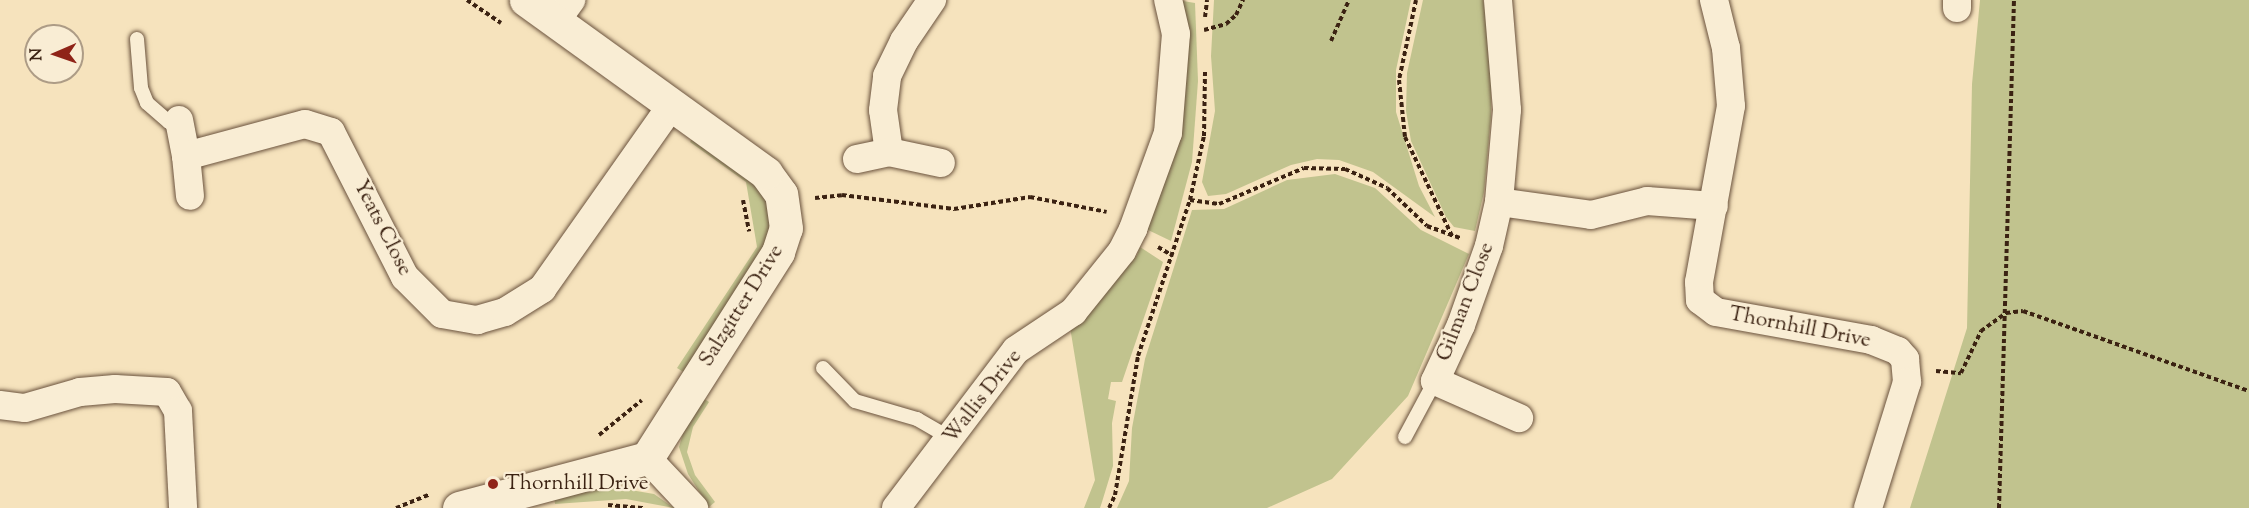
<!DOCTYPE html>
<html>
<head>
<meta charset="utf-8">
<style>
	body { margin:0 }
	#map { position:relative; width:2249px; height:508px; overflow:hidden; background:#f6e3bd; font-family:"Sorts Mill Goudy",serif }
	div>[style] { position:absolute }
	[style*='--x'] { left:calc(var(--x)*1px); top:calc(var(--y)*1px); width:calc(var(--w)*1px); rotate:calc(var(--a)*1deg) }
	.green>* { inset:0; background:#c1c38e }
	.path>* { height:4px; margin-top:-2px; transform-origin:0; background:repeating-linear-gradient(90deg,#3b2212 0 4.5px,transparent 0 7.5px) }
	.roads { filter:drop-shadow(0 0 2px #6a523d) drop-shadow(0 0 2px #6a523d) }
	.service>* { height:14px; margin:-7px; padding:0 7px; transform-origin:7px; border-radius:7px; background:#f9edd4 }
	.minor>* { height:28px; margin:-14px; padding:0 14px; transform-origin:14px; border-radius:14px; background:#f9edd4 }
	.tertiary>* { height:33px; margin:-16.5px; padding:0 16.5px; transform-origin:16.5px; border-radius:16.5px; background:#f9edd4 }
	.dots>* { width:16px; height:16px; translate:-50% -50%; box-sizing:border-box; border:3px solid #f9edd4; border-radius:50% }
	span { translate:-50% -50%; white-space:nowrap; text-align:center; line-height:1.15; -webkit-text-stroke:4.5px #f9edd4; paint-order:stroke }
	.street-label { font-size:21px; color:#3b2212 }
	.poi-label { font-size:21px; color:#3b2212 }
	.left { translate:0 -50%; text-align:left }
	.north { position:absolute; left:24px; top:24px; width:60px; height:60px; box-sizing:border-box; background:#f9edd4; border:2px solid #ad9c86; border-radius:50%; rotate:268deg; font-size:16px; font-weight:700; line-height:24px; text-align:center; color:#3b2212 }
	.north::after { content:''; display:block; margin:auto; width:21px; height:27px; background:#8f2418; clip-path:polygon(50% 0,100% 100%,50% 72%,0 100%) }
</style>
</head>
<body>
<div id="map">
	<div class="green">
		<div style="clip-path:polygon(1177px 0,1195px 3px,1198px 81px,1192px 162px,1171px 241px,1146px 229px)"></div>
		<div style="clip-path:polygon(1214px 0,1411px 0,1396px 70px,1396px 112px,1419px 186px,1435px 217px,1373px 172px,1339px 160px,1317px 159px,1291px 165px,1226px 194px,1208px 196px,1202px 182px,1215px 111px,1211px 56px)"></div>
		<div style="clip-path:polygon(1423px 0,1483px 0,1491px 38px,1491px 116px,1484px 192px,1475px 231px,1454px 227px,1446px 217px,1411px 141px,1406px 111px,1407px 73px)"></div>
		<div style="clip-path:polygon(1980px 0,2249px 0,2249px 508px,1910px 508px,1967px 328px,1972px 84px)"></div>
		<div style="clip-path:polygon(695px 134px,765px 188px,773px 232px,685px 373px,677px 368px,757px 247px,746px 182px,690px 142px)"></div>
		<div style="clip-path:polygon(1335px 174px,1375px 188px,1421px 230px,1469px 254px,1408px 396px,1332px 479px,1267px 508px,1117px 508px,1129px 481px,1132px 428px,1145px 359px,1192px 210px,1224px 209px,1287px 180px)"></div>
		<div style="clip-path:polygon(1140px 247px,1163px 262px,1122px 382px,1111px 382px,1108px 399px,1116px 401px,1112px 423px,1113px 466px,1102px 502px,1100px 508px,1084px 508px,1095px 480px,1070px 327px,1137px 255px)"></div>
		<div style="clip-path:polygon(703px 398px,709px 402px,693px 427px,687px 452px,695px 475px,715px 502px,709px 507px,688px 474px,679px 447px,686px 423px)"></div>
		<div style="clip-path:polygon(619px 488px,654px 494px,674px 508px,626px 499px,555px 504px,554px 495px)"></div>
	</div>
	<div class="path">
		<div style="--x:467;--y:0;--w:41;--a:34.1"></div>
		<div style="--x:1416;--y:0;--w:82;--a:102"></div>
		<div style="--x:1399;--y:80;--w:57;--a:84"></div>
		<div style="--x:1405;--y:137;--w:110;--a:64.6"></div>
		<div style="--x:1205;--y:17;--w:17;--a:-83"></div>
		<div style="--x:1204;--y:30;--w:23;--a:-15"></div>
		<div style="--x:1226;--y:24;--w:13;--a:-42"></div>
		<div style="--x:1236;--y:15;--w:17;--a:-65"></div>
		<div style="--x:1331;--y:41;--w:45;--a:-66.3"></div>
		<div style="--x:815;--y:198;--w:27;--a:-6"></div>
		<div style="--x:842;--y:195;--w:113;--a:7.1"></div>
		<div style="--x:954;--y:209;--w:77;--a:-9"></div>
		<div style="--x:1030;--y:197;--w:78;--a:11"></div>
		<div style="--x:743;--y:200;--w:32;--a:79"></div>
		<div style="--x:1190;--y:200;--w:29;--a:8"></div>
		<div style="--x:1219;--y:204;--w:92;--a:-23"></div>
		<div style="--x:1304;--y:168;--w:41;--a:1.4"></div>
		<div style="--x:1345;--y:169;--w:46;--a:24.3"></div>
		<div style="--x:1387;--y:188;--w:55;--a:43.5"></div>
		<div style="--x:1427;--y:226;--w:37;--a:20"></div>
		<div style="--x:1158;--y:247;--w:17;--a:31"></div>
		<div style="--x:1936;--y:371;--w:25;--a:5"></div>
		<div style="--x:1961;--y:373;--w:47;--a:-64.5"></div>
		<div style="--x:1981;--y:331;--w:31;--a:-36"></div>
		<div style="--x:2006;--y:313;--w:17;--a:-7"></div>
		<div style="--x:2023;--y:311;--w:240;--a:19.5"></div>
		<div style="--x:599;--y:435;--w:55;--a:-39.1"></div>
		<div style="--x:608;--y:505;--w:37;--a:5"></div>
		<div style="--x:396;--y:508;--w:35;--a:-22"></div>
		<div style="--x:1109;--y:508;--w:14;--a:-65"></div>
		<div style="--x:1115;--y:495;--w:141;--a:-80.6"></div>
		<div style="--x:1138;--y:356;--w:164;--a:-71.6"></div>
		<div style="--x:1190;--y:200;--w:66;--a:-77.7"></div>
		<div style="--x:1204;--y:136;--w:64;--a:-89.1"></div>
		<div style="--x:1999;--y:508;--w:508;--a:-88.31"></div>
	</div>
	<div class="roads">
		<div class="service">
			<div style="--x:137;--y:39;--w:49;--a:85.3"></div>
			<div style="--x:141;--y:88;--w:16;--a:68"></div>
			<div style="--x:147;--y:103;--w:29;--a:41"></div>
			<div style="--x:169;--y:122;--w:10;--a:-11"></div>
			<div style="--x:823;--y:368;--w:46;--a:45.9"></div>
			<div style="--x:855;--y:401;--w:65;--a:16.2"></div>
			<div style="--x:917;--y:419;--w:38;--a:30"></div>
			<div style="--x:1405;--y:437;--w:64;--a:-61.8"></div>
		</div>
		<div class="minor">
			<div style="--x:1498;--y:0;--w:110;--a:85.3"></div>
			<div style="--x:1507;--y:110;--w:92;--a:95"></div>
			<div style="--x:1499;--y:202;--w:45;--a:102.8"></div>
			<div style="--x:1489;--y:246;--w:84;--a:109.5"></div>
			<div style="--x:1461;--y:325;--w:62;--a:114.9"></div>
			<div style="--x:1435;--y:381;--w:92;--a:23.8"></div>
			<div style="--x:1714;--y:0;--w:49;--a:76"></div>
			<div style="--x:1726;--y:48;--w:58;--a:85.1"></div>
			<div style="--x:1731;--y:106;--w:179;--a:100.3"></div>
			<div style="--x:1699;--y:282;--w:18;--a:87"></div>
			<div style="--x:1700;--y:300;--w:20;--a:37"></div>
			<div style="--x:1716;--y:312;--w:158;--a:10.2"></div>
			<div style="--x:1871;--y:340;--w:29;--a:22"></div>
			<div style="--x:1898;--y:351;--w:11;--a:49"></div>
			<div style="--x:1905;--y:359;--w:23;--a:85"></div>
			<div style="--x:1907;--y:382;--w:132;--a:107.2"></div>
			<div style="--x:1957;--y:8;--w:8;--a:-90"></div>
			<div style="--x:556;--y:21;--w:26;--a:-54"></div>
			<div style="--x:179;--y:120;--w:37;--a:79"></div>
			<div style="--x:186;--y:156;--w:123;--a:-15.1"></div>
			<div style="--x:305;--y:124;--w:27;--a:17"></div>
			<div style="--x:331;--y:132;--w:163;--a:63"></div>
			<div style="--x:405;--y:277;--w:52;--a:45"></div>
			<div style="--x:442;--y:314;--w:36;--a:10"></div>
			<div style="--x:477;--y:320;--w:29;--a:-16"></div>
			<div style="--x:505;--y:312;--w:44;--a:-31.9"></div>
			<div style="--x:542;--y:289;--w:225;--a:-54.8"></div>
			<div style="--x:889;--y:152;--w:42;--a:-98.1"></div>
			<div style="--x:883;--y:110;--w:34;--a:-83"></div>
			<div style="--x:887;--y:76;--w:39;--a:-64"></div>
			<div style="--x:904;--y:41;--w:50;--a:-55.7"></div>
			<div style="--x:186;--y:156;--w:40;--a:84.3"></div>
			<div style="--x:857;--y:159;--w:33;--a:-12"></div>
			<div style="--x:889;--y:152;--w:53;--a:11.9"></div>
			<div style="--x:1499;--y:202;--w:93;--a:8"></div>
			<div style="--x:1591;--y:215;--w:58;--a:-14"></div>
			<div style="--x:1647;--y:201;--w:67;--a:4.3"></div>
			<div style="--x:0;--y:405;--w:25;--a:7"></div>
			<div style="--x:25;--y:408;--w:57;--a:-16.2"></div>
			<div style="--x:80;--y:392;--w:35;--a:-5"></div>
			<div style="--x:115;--y:389;--w:52;--a:3.3"></div>
			<div style="--x:167;--y:392;--w:22;--a:60"></div>
			<div style="--x:178;--y:411;--w:97;--a:87"></div>
			<div style="--x:647;--y:458;--w:69;--a:46.8"></div>
			<div style="--x:896;--y:508;--w:198;--a:-52.8"></div>
			<div style="--x:1016;--y:350;--w:69;--a:-33.7"></div>
			<div style="--x:1073;--y:312;--w:78;--a:-51.2"></div>
			<div style="--x:1122;--y:251;--w:25;--a:-63"></div>
			<div style="--x:1133;--y:229;--w:102;--a:-70"></div>
			<div style="--x:1168;--y:133;--w:99;--a:-85.4"></div>
			<div style="--x:1176;--y:34;--w:35;--a:-103"></div>
		</div>
		<div class="tertiary">
			<div style="--x:459;--y:508;--w:195;--a:-14.9"></div>
			<div style="--x:647;--y:458;--w:244;--a:-57.5"></div>
			<div style="--x:778;--y:252;--w:25;--a:-72"></div>
			<div style="--x:786;--y:228;--w:34;--a:-98"></div>
			<div style="--x:781;--y:194;--w:26;--a:-126"></div>
			<div style="--x:766;--y:173;--w:296;--a:-144.2"></div>
		</div>
	</div>
	<div class="dots">
		<div style="left:493px;top:484px;background:#8f2418"></div>
	</div>
	<div class="street-label">
		<span style="left:382px;top:228px;rotate:63deg">Yeats Close</span>
		<span style="left:1466px;top:302px;rotate:-69deg">Gilman Close</span>
		<span style="left:742px;top:306px;rotate:-58deg">Salzgitter Drive</span>
		<span style="left:1800px;top:328px;rotate:11deg">Thornhill Drive</span>
		<span style="left:983px;top:397px;rotate:-52deg">Wallis Drive</span>
	</div>
	<div class="poi-label">
		<span class="left" style="left:505px;top:484px">Thornhill Drive</span>
	</div>
	<div class="north">N</div>
</div>
</body>
</html>
